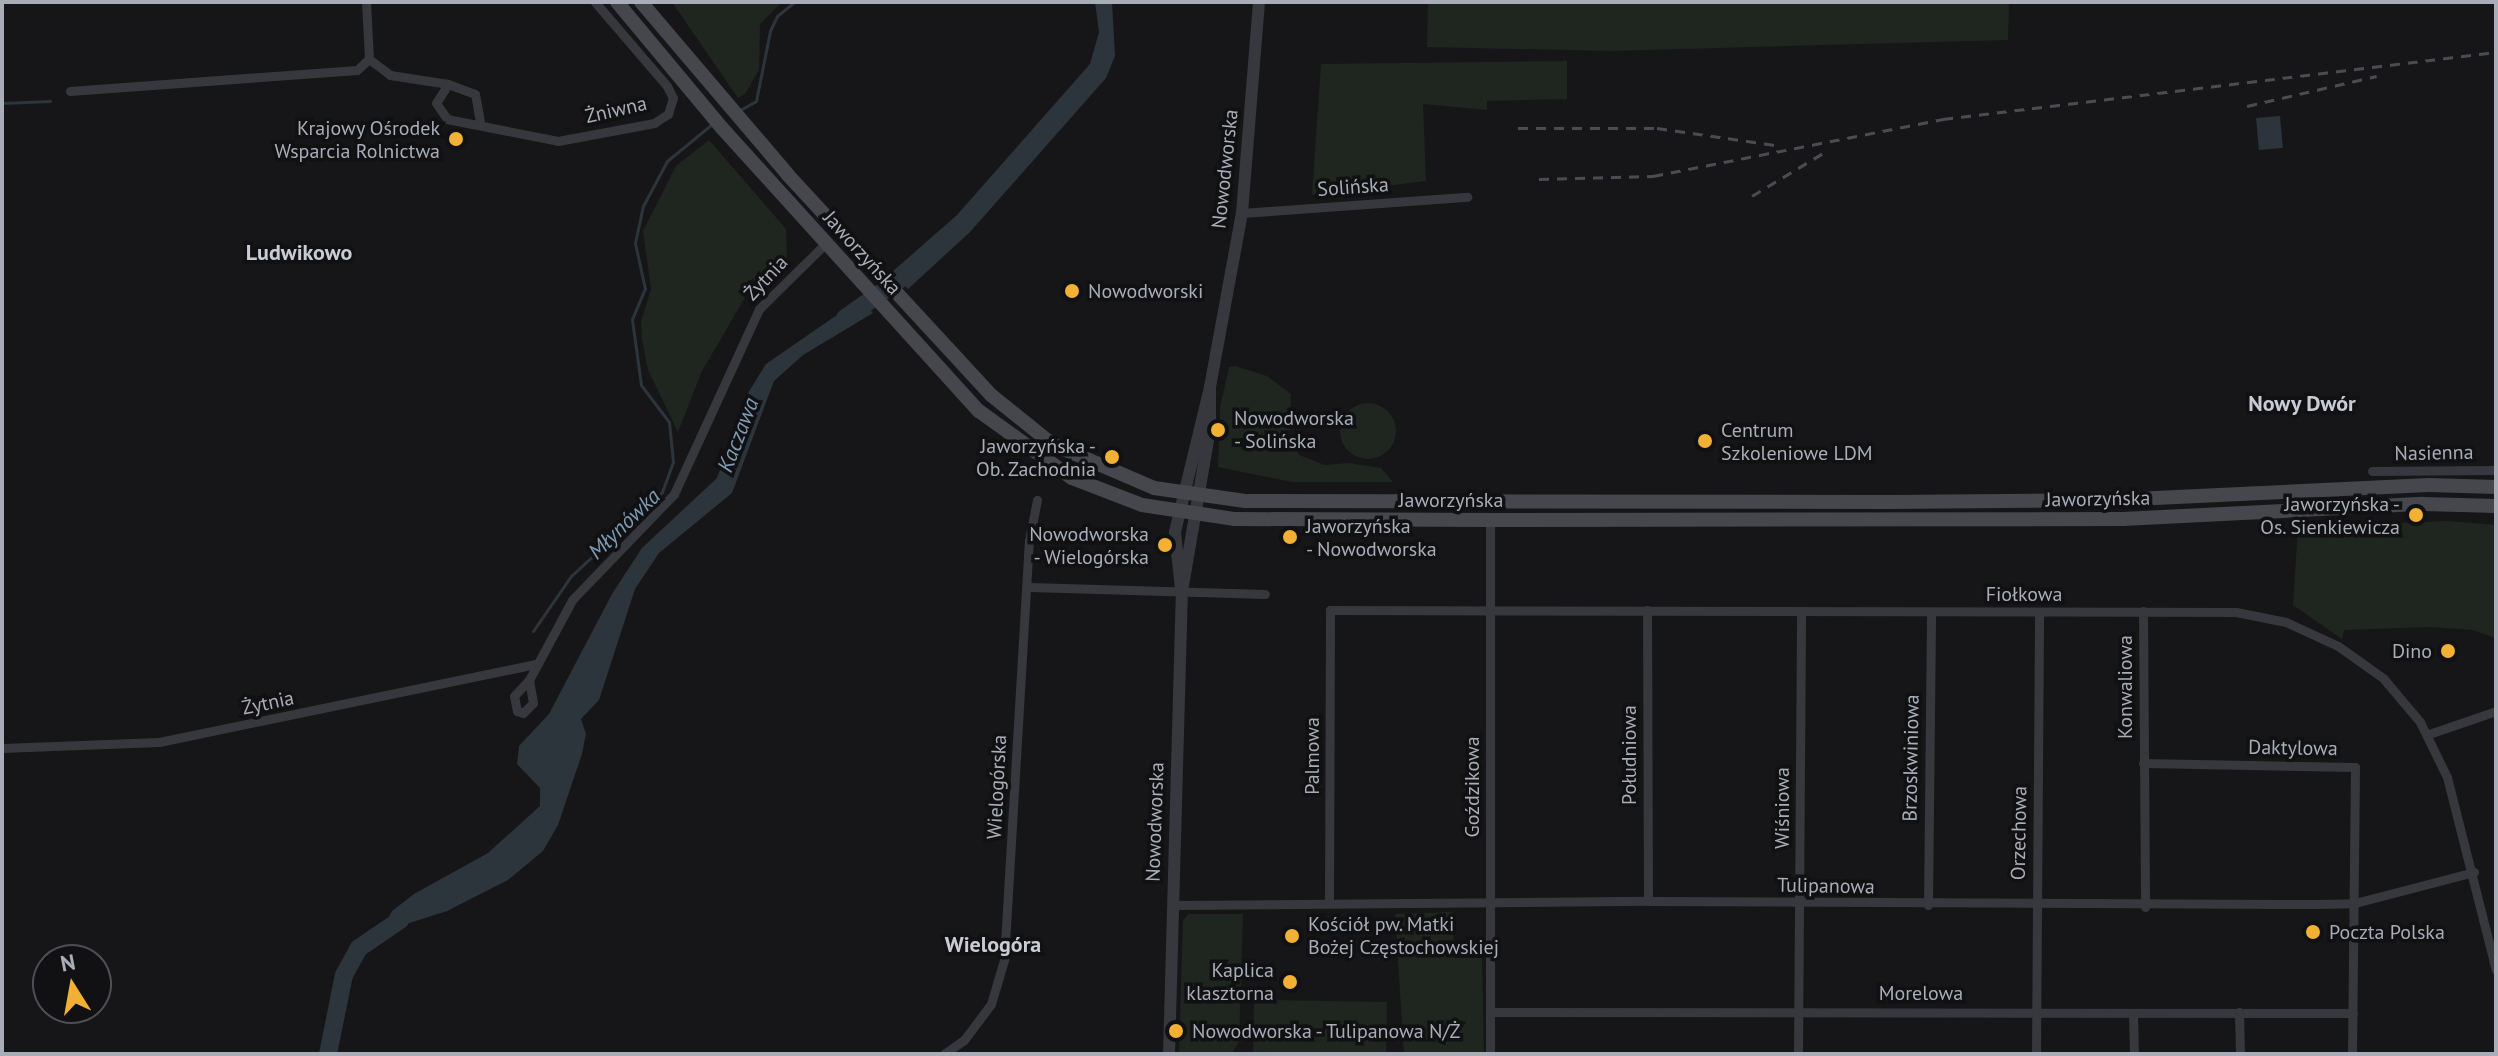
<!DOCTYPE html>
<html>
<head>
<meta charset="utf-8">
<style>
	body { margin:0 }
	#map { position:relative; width:2498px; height:1056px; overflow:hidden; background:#161618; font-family:"PT Sans",sans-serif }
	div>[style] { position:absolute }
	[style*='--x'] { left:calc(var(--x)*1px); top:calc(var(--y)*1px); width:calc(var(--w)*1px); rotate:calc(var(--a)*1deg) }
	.green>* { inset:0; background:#1e261f; transform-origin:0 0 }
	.round { border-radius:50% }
	.water>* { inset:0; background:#2c353c; transform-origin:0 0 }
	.stream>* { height:3px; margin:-1.5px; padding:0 1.5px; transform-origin:1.5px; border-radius:1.5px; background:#2c353c }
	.river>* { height:18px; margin:-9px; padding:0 9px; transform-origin:9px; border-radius:9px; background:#2c353c }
	.minor>* { height:9px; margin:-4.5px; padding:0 4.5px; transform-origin:4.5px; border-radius:4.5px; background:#37383d }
	.tertiary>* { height:12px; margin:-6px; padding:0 6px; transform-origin:6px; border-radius:6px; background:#37383d }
	.secondary>* { height:14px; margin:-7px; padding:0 7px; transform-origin:7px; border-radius:7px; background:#45474d }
	.rail>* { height:3px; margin-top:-1.5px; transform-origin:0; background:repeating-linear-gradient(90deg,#4a4c52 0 10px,transparent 0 18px) }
	.dots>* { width:22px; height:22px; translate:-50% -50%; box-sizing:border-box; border:4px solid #111113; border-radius:50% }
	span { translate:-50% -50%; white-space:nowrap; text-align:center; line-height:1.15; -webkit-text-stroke:7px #111113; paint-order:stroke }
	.street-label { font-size:20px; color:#a8adb8 }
	.poi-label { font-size:20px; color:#a8adb8 }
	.right { translate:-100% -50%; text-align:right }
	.left { translate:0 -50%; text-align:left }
	.neighbourhood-label { font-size:22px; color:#c9ccd4; font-weight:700 }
	.water-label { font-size:22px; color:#7f9bb3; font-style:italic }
	.frame { position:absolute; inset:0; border:4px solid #a8adb8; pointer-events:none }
	.north { position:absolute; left:32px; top:944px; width:80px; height:80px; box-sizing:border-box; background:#111113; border:2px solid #4d4f55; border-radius:50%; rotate:349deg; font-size:22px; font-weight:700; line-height:32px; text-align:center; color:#a8adb8 }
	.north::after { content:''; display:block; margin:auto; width:28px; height:36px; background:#f2b134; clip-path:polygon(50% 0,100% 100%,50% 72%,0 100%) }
</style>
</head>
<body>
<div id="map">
	<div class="green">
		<div style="clip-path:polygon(672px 2px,782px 2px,760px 24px,759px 70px,745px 94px,738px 98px)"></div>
		<div style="clip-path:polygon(1428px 2px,2009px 2px,2008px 40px,1610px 51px,1427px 47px)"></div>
		<div style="clip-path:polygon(1567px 61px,1567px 99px,1487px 101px,1487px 110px,1423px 104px,1426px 181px,1312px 195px,1321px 64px)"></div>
		<div style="clip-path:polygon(709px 140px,786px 229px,787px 257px,747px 294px,702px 371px,678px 432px,648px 370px,642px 340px,641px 322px,651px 289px,643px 231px,676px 166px)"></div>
		<div style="clip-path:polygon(1235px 366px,1267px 376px,1291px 394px,1289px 436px,1299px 455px,1325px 465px,1348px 463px,1381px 468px,1393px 482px,1292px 482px,1218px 467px,1220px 407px,1229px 367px)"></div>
		<div class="round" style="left:1340px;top:403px;width:56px;height:56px"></div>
		<div style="clip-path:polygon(2448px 521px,2496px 525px,2496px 638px,2472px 630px,2430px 627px,2344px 630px,2342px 639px,2293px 605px,2298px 527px)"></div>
		<div style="clip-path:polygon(1452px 912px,1455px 958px,1482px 958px,1484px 1054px,1404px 1054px,1395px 914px)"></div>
		<div style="clip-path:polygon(1189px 914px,1243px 914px,1239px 1041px,1232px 1054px,1179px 1054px,1183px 920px)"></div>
		<div style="left:1387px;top:1002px;width:52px;height:133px;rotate:91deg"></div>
	</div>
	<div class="water">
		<div style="clip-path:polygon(1095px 2px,1112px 2px,1115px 56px,1106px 78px,970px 232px,908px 289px,892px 272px,957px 215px,1090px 64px,1099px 32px)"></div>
		<div style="left:2280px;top:116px;width:32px;height:24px;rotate:85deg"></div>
		<div style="clip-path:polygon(860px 299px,873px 313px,803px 355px,774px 381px,732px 493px,659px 553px,635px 589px,599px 700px,581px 719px,586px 734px,582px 754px,558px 825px,543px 851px,508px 880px,447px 911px,381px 932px,392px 911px,414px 894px,488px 853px,540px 806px,540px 788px,517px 764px,519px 746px,549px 714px,612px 594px,642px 548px,717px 478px,748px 393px,766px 364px)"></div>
	</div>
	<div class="stream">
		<div style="--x:2;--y:103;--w:48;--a:-2.4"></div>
		<div style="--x:740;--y:110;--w:18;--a:-29"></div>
		<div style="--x:756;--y:101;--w:71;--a:-78.7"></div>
		<div style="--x:770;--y:31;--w:17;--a:-65"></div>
		<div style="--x:777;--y:16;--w:22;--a:-39"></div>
		<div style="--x:533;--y:631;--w:67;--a:-55.4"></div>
		<div style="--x:571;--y:576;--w:124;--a:-42.7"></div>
		<div style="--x:662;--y:492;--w:32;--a:-70"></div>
		<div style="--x:673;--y:462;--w:40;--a:-95.7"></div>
		<div style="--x:669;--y:422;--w:46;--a:-127.1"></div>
		<div style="--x:641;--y:385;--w:67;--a:-97.8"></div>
		<div style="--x:632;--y:319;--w:33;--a:-67"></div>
		<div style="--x:645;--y:289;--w:47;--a:-102.3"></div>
		<div style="--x:635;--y:243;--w:38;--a:-78"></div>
		<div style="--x:643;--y:206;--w:51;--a:-61.9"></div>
		<div style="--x:667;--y:161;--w:58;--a:-39.4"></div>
	</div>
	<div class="river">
		<div style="--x:845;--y:318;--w:90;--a:-35.1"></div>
		<div style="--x:328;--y:1054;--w:81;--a:-78.6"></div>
		<div style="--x:344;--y:975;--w:31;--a:-61"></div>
		<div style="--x:359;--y:948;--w:50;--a:-34.3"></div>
	</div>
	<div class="minor">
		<div style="--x:366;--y:2;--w:57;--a:87"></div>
		<div style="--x:369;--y:59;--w:26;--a:37"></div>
		<div style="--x:390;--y:75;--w:59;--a:8.8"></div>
		<div style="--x:70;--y:91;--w:288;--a:-4.2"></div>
		<div style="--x:357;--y:70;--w:16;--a:-43"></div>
		<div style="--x:480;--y:122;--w:28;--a:-100"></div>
		<div style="--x:475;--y:94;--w:29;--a:-160"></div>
		<div style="--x:448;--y:84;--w:22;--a:122"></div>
		<div style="--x:436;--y:103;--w:19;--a:55"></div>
		<div style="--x:447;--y:119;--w:113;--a:11.2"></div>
		<div style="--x:558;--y:141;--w:98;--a:-10.6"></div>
		<div style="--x:654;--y:123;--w:17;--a:-33"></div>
		<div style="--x:668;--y:114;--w:17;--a:-73"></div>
		<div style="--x:673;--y:98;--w:13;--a:-117"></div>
		<div style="--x:667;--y:86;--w:111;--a:-130.6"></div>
		<div style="--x:1242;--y:213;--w:226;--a:-4.1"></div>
		<div style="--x:2372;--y:471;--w:124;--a:-0.5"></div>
		<div style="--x:1030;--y:587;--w:235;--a:1.7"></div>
		<div style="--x:1647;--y:610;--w:291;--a:89.8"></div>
		<div style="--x:2143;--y:611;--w:296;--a:89.6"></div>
		<div style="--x:529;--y:680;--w:23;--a:80"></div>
		<div style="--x:533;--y:703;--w:14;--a:135"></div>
		<div style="--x:523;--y:713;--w:6;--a:-162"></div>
		<div style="--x:517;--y:711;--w:15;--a:-101"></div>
		<div style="--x:514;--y:696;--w:22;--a:-47"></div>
		<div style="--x:529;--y:680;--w:91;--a:-61.7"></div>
		<div style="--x:572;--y:600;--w:147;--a:-46.1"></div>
		<div style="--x:674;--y:494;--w:204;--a:-65.3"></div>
		<div style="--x:759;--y:309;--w:94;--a:-44.6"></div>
		<div style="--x:2429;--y:734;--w:71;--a:-18.9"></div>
		<div style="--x:2;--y:748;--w:157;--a:-2.2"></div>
		<div style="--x:159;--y:742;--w:386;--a:-11.7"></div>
		<div style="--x:2143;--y:763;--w:212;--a:1.1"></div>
		<div style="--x:2355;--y:767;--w:287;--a:90.6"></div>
		<div style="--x:1329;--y:903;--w:293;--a:-89.8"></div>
		<div style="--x:1330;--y:610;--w:906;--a:0.13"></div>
		<div style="--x:2236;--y:612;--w:51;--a:11.3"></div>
		<div style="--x:2286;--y:622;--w:57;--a:24.8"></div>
		<div style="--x:2338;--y:646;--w:55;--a:35.4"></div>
		<div style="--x:2383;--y:678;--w:57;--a:49.9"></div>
		<div style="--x:2420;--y:722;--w:61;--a:63.9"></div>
		<div style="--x:2447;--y:777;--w:199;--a:75.8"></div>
		<div style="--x:1173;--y:905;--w:475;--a:-0.5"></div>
		<div style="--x:1648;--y:901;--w:668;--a:0.26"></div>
		<div style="--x:2316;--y:904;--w:39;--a:-1"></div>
		<div style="--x:2355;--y:903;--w:123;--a:-14.6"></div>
		<div style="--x:1928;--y:905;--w:293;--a:-89.4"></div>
		<div style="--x:1490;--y:1012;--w:863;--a:0.07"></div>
		<div style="--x:2239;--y:1012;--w:42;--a:88.6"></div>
		<div style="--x:2133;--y:1013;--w:41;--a:88.6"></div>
		<div style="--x:944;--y:1054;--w:24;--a:-35"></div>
		<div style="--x:964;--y:1040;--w:45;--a:-53.1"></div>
		<div style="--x:991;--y:1004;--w:46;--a:-73.5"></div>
		<div style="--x:1004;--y:960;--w:420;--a:-86.6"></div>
		<div style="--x:1029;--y:541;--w:42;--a:-79"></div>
		<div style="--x:1490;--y:1054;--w:534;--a:-90"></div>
		<div style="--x:1798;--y:1054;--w:443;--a:-89.6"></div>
		<div style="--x:2036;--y:1054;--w:442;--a:-89.6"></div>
	</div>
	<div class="tertiary">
		<div style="--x:1181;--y:590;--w:58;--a:-95.9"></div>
		<div style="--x:1175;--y:532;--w:149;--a:-76.4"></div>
		<div style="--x:1210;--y:387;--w:177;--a:-79.6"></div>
		<div style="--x:1242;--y:213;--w:212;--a:-85.4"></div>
		<div style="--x:1169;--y:1054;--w:463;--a:-88.4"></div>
		<div style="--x:1182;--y:591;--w:164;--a:-80.2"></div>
		<div style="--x:1210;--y:429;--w:42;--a:-90"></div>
	</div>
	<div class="secondary">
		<div style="--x:617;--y:2;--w:164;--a:50.2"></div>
		<div style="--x:722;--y:128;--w:382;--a:47.8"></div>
		<div style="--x:979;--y:411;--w:115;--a:35.8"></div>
		<div style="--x:1072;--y:478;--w:75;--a:21.1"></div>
		<div style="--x:1142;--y:505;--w:94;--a:8.6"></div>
		<div style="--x:1235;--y:519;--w:255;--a:0.2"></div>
		<div style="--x:1490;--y:520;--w:633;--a:-0.09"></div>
		<div style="--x:2123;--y:519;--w:300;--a:-2.9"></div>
		<div style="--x:2423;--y:504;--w:73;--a:1.6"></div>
		<div style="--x:641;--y:2;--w:227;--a:49.6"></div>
		<div style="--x:788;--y:175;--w:299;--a:47.3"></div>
		<div style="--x:991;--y:395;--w:78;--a:38.8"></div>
		<div style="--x:1052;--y:444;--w:111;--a:23.3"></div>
		<div style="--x:1154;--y:488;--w:92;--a:8.1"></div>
		<div style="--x:1245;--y:501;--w:642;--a:0.09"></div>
		<div style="--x:1887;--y:502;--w:226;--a:-0.5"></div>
		<div style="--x:2113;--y:500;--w:316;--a:-2.7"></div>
		<div style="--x:2429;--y:485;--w:67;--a:1.7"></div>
	</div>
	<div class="rail">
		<div style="--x:2247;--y:106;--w:133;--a:-13"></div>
		<div style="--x:1518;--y:128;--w:139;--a:0"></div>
		<div style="--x:1657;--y:128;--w:126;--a:8.2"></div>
		<div style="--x:1539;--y:179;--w:114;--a:-1.5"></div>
		<div style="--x:1653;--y:176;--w:296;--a:-11.1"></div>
		<div style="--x:1943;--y:119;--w:557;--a:-6.91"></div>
		<div style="--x:1752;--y:196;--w:85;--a:-31.1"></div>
	</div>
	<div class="dots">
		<div style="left:456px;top:139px;background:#f2b134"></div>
		<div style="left:1072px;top:291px;background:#f2b134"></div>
		<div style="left:1218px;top:430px;background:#f2b134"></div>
		<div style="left:1705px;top:441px;background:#f2b134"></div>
		<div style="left:1112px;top:457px;background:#f2b134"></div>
		<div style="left:2416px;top:515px;background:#f2b134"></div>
		<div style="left:1290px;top:537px;background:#f2b134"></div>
		<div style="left:1165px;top:545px;background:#f2b134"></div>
		<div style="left:2448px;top:651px;background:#f2b134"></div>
		<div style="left:2313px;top:932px;background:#f2b134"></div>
		<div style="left:1292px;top:936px;background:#f2b134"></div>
		<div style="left:1290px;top:982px;background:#f2b134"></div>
		<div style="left:1176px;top:1031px;background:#f2b134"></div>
	</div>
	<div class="street-label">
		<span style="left:616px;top:110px;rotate:-13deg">Żniwna</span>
		<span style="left:1225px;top:169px;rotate:-84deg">Nowodworska</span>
		<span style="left:1353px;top:187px;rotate:-4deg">Solińska</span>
		<span style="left:862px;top:253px;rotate:48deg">Jaworzyńska</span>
		<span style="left:766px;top:278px;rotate:-47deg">Żytnia</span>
		<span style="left:2434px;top:453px;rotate:-1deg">Nasienna</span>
		<span style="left:2098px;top:499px;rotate:-1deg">Jaworzyńska</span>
		<span style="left:1451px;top:500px">Jaworzyńska</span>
		<span style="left:2024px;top:594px">Fiołkowa</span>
		<span style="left:2125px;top:687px;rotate:-90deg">Konwaliowa</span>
		<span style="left:268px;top:703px;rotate:-12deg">Żytnia</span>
		<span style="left:2293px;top:748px;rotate:1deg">Daktylowa</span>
		<span style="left:1629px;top:755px;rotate:-90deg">Południowa</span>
		<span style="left:1312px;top:756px;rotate:-90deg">Palmowa</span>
		<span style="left:1911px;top:758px;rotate:-89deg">Brzoskwiniowa</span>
		<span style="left:997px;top:787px;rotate:-87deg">Wielogórska</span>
		<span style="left:1472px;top:787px;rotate:-90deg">Goździkowa</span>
		<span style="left:1782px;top:808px;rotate:-90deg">Wiśniowa</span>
		<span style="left:1155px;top:822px;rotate:-88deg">Nowodworska</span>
		<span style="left:2019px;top:833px;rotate:-89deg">Orzechowa</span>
		<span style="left:1826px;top:886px;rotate:1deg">Tulipanowa</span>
		<span style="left:1921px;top:993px">Morelowa</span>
	</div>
	<div class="poi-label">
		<span class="right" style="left:440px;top:140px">Krajowy Ośrodek<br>Wsparcia Rolnictwa</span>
		<span class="left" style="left:1088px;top:291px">Nowodworski</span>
		<span class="left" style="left:1234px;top:430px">Nowodworska<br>- Solińska</span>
		<span class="left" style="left:1721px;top:442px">Centrum<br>Szkoleniowe LDM</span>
		<span class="right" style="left:1096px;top:458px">Jaworzyńska -<br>Ob. Zachodnia</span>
		<span class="right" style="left:2400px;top:516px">Jaworzyńska -<br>Os. Sienkiewicza</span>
		<span class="left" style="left:1306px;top:538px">Jaworzyńska<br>- Nowodworska</span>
		<span class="right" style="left:1149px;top:546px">Nowodworska<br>- Wielogórska</span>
		<span class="right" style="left:2432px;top:651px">Dino</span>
		<span class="left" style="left:1308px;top:936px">Kościół pw. Matki<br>Bożej Częstochowskiej</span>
		<span class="left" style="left:2329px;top:932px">Poczta Polska</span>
		<span class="right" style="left:1274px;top:982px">Kaplica<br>klasztorna</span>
		<span class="left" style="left:1192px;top:1031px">Nowodworska - Tulipanowa N/Ż</span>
	</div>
	<div class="neighbourhood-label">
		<span style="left:299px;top:253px">Ludwikowo</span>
		<span style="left:2302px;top:404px">Nowy Dwór</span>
		<span style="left:993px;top:945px">Wielogóra</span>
	</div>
	<div class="water-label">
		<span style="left:738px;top:435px;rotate:-69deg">Kaczawa</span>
		<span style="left:624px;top:524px;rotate:-44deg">Młynówka</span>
	</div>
	<div class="frame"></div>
	<div class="north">N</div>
</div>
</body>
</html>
